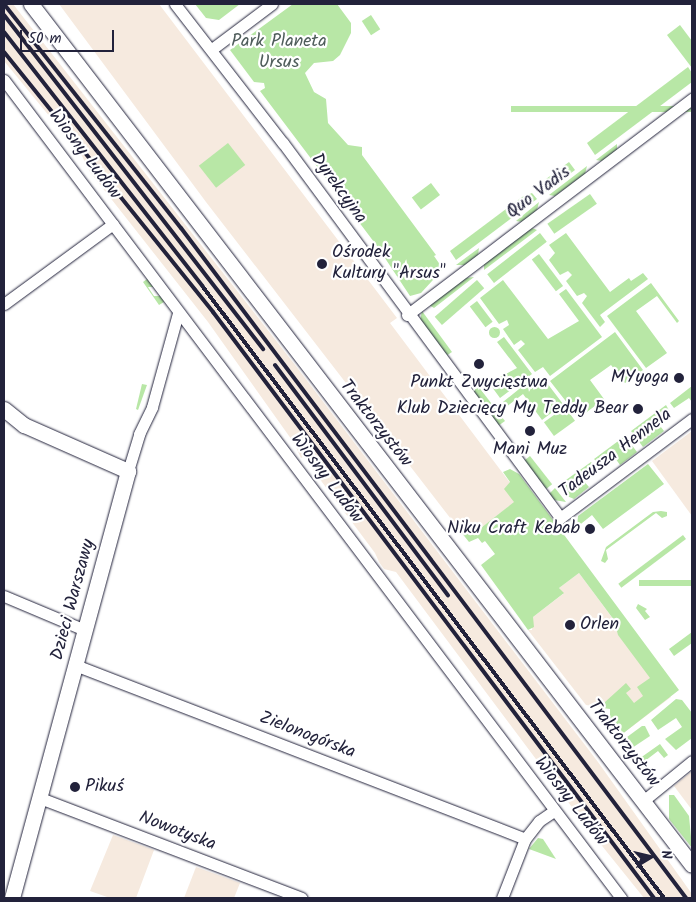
<!DOCTYPE html>
<html>
<head>
<meta charset="utf-8">
<style>
	body { margin:0 }
	#map { position:relative; width:696px; height:902px; overflow:hidden; background:#fff; font-family:Kalam,sans-serif }
	div>[style] { position:absolute }
	[style*='--x'] { left:calc(var(--x)*1px); top:calc(var(--y)*1px); width:calc(var(--w)*1px); rotate:calc(var(--a)*1deg) }
	.built>* { inset:0; background:#f6eadf }
	.green>* { inset:0; background:#b8e7a6; transform-origin:0 0 }
	.round { border-radius:50% }
	.roads { filter:drop-shadow(0 0 1px #22223b) drop-shadow(0 0 1px #22223b) }
	.street>* { height:11px; margin:-5.5px; padding:0 5.5px; transform-origin:5.5px; border-radius:5.5px; background:#fff }
	.secondary>* { height:15px; margin:-7.5px; padding:0 7.5px; transform-origin:7.5px; border-radius:7.5px; background:#fff }
	.rail>* { height:4px; margin:-2px; padding:0 2px; transform-origin:2px; border-radius:2px; background:#22223b }
	.dots>* { width:14px; height:14px; translate:-50% -50%; box-sizing:border-box; border:2px solid #fff; border-radius:50% }
	span { translate:-50% -50%; white-space:nowrap; text-align:center; line-height:1.15; -webkit-text-stroke:4.5px #fff; paint-order:stroke }
	.park-label { font-size:18px; color:#4f5d5b }
	.street-label { font-size:18px; color:#22223b }
	.poi-label { font-size:18px; color:#22223b }
	.left { translate:0 -50%; text-align:left }
	.right { translate:-100% -50%; text-align:right }
	.frame { position:absolute; inset:0; border:5px solid #22223b; pointer-events:none }
	.north { position:absolute; left:626px; top:832px; width:50px; height:50px; -webkit-text-stroke:4px #fff; paint-order:stroke; rotate:81deg; font-size:14px; font-weight:700; line-height:20px; text-align:center; color:#22223b }
	.north::after { content:''; display:block; margin:auto; width:18px; height:22px; background:#22223b; clip-path:polygon(50% 0,100% 100%,50% 72%,0 100%) }
	.scale { position:absolute; left:20px; top:30px; width:94px; height:22px; box-sizing:border-box; border:2px solid #22223b; border-top:0; padding-left:6px; font-size:15px; line-height:18px; white-space:nowrap; color:#22223b; -webkit-text-stroke:4px #fff; paint-order:stroke }
</style>
</head>
<body>
<div id="map">
	<div class="built">
		<div style="clip-path:polygon(4px 4px,13px 4px,295px 365px,598px 762px,692px 894px,692px 898px,644px 898px,586px 826px,396px 572px,384px 569px,379px 562px,375px 553px,313px 470px,311px 461px,307px 455px,301px 458px,294px 443px,208px 322px,90px 172px,82px 156px,4px 61px)"></div>
		<div style="clip-path:polygon(59px 4px,159px 4px,397px 318px,390px 323px,523px 500px,508px 507px,477px 531px,463px 529px,461px 532px,206px 202px)"></div>
		<div style="clip-path:polygon(692px 431px,692px 516px,652px 461px)"></div>
		<div style="clip-path:polygon(579px 573px,671px 697px,621px 735px,610px 727px,610px 709px,586px 705px,528px 630px,532px 630px,533px 617px,563px 594px,559px 588px)"></div>
		<div style="clip-path:polygon(692px 771px,692px 810px,674px 786px)"></div>
		<div style="clip-path:polygon(113px 835px,154px 850px,136px 898px,110px 898px,90px 891px)"></div>
		<div style="clip-path:polygon(196px 867px,240px 883px,234px 898px,184px 898px)"></div>
	</div>
	<div class="green">
		<div style="clip-path:polygon(195px 4px,240px 4px,219px 20px,206px 18px)"></div>
		<div style="clip-path:polygon(293px 4px,337px 4px,351px 23px,351px 33px,340px 55px,333px 61px,314px 63px,305px 73px,314px 92px,326px 99px,328px 123px,348px 145px,362px 147px,362px 155px,436px 255px,434px 256px,443px 269px,421px 293px,410px 296px,377px 246px,260px 91px,265px 88px,264px 83px,254px 82px,230px 50px)"></div>
		<div style="left:371px;top:15px;width:17px;height:11px;rotate:57deg"></div>
		<div style="clip-path:polygon(680px 25px,692px 41px,692px 68px,667px 35px)"></div>
		<div style="clip-path:polygon(688px 67px,692px 73px,692px 82px,595px 155px,587px 143px)"></div>
		<div style="left:692px;top:106px;width:6px;height:181px;rotate:90deg"></div>
		<div style="left:228px;top:143px;width:28px;height:37px;rotate:52deg"></div>
		<div style="clip-path:polygon(617px 144px,617px 150px,602px 161px,596px 160px)"></div>
		<div style="clip-path:polygon(569px 162px,575px 170px,546px 192px,541px 186px,546px 179px)"></div>
		<div style="clip-path:polygon(587px 166px,585px 174px,555px 196px,549px 195px)"></div>
		<div style="left:431px;top:183px;width:15px;height:24px;rotate:53deg"></div>
		<div style="clip-path:polygon(532px 193px,537px 199px,456px 260px,450px 251px,522px 197px)"></div>
		<div style="left:590px;top:194px;width:12px;height:52px;rotate:55deg"></div>
		<div style="clip-path:polygon(539px 202px,537px 210px,523px 222px,516px 221px)"></div>
		<div style="clip-path:polygon(532px 228px,537px 230px,484px 270px,484px 263px)"></div>
		<div style="left:540px;top:233px;width:11px;height:67px;rotate:52deg"></div>
		<div style="clip-path:polygon(566px 233px,610px 292px,629px 278px,631px 281px,643px 273px,648px 279px,600px 315px,605px 322px,600px 327px,582px 303px,587px 296px,584px 293px,577px 296px,566px 281px,572px 275px,568px 271px,560px 275px,549px 260px,555px 253px,549px 245px)"></div>
		<div style="clip-path:polygon(479px 248px,478px 255px,465px 265px,456px 265px)"></div>
		<div style="left:539px;top:254px;width:40px;height:9px;rotate:53deg"></div>
		<div style="clip-path:polygon(474px 277px,434px 308px,429px 305px,465px 278px)"></div>
		<div style="clip-path:polygon(147px 279px,156px 287px,148px 287px,154px 296px,163px 296px,164px 302px,159px 305px,143px 282px)"></div>
		<div style="left:477px;top:280px;width:11px;height:56px;rotate:49deg"></div>
		<div style="clip-path:polygon(503px 280px,548px 339px,579px 321px,559px 294px,566px 289px,602px 337px,550px 376px,543px 367px,535px 372px,518px 350px,525px 344px,521px 340px,514px 345px,503px 329px,509px 325px,507px 320px,499px 324px,480px 298px)"></div>
		<div style="clip-path:polygon(651px 283px,679px 321px,677px 323px,657px 296px,636px 311px,667px 353px,646px 368px,607px 316px)"></div>
		<div style="left:477px;top:301px;width:26px;height:9px;rotate:53deg"></div>
		<div style="clip-path:polygon(422px 311px,452px 352px,446px 356px,420px 321px)"></div>
		<div class="round" style="left:488.5px;top:326.5px;width:11px;height:11px"></div>
		<div style="clip-path:polygon(615px 332px,643px 370px,625px 383px,611px 365px,590px 380px,604px 399px,579px 418px,550px 381px)"></div>
		<div style="clip-path:polygon(504px 337px,532px 374px,500px 398px,489px 383px,517px 368px,497px 342px)"></div>
		<div style="clip-path:polygon(534px 377px,542px 387px,547px 383px,563px 404px,542px 420px,523px 394px,506px 407px,503px 402px)"></div>
		<div style="clip-path:polygon(142px 384px,147px 385px,138px 410px,136px 409px)"></div>
		<div style="clip-path:polygon(478px 386px,505px 421px,498px 426px,472px 390px)"></div>
		<div style="clip-path:polygon(692px 386px,692px 402px,689px 398px,674px 408px,670px 403px)"></div>
		<div style="clip-path:polygon(666px 405px,670px 412px,657px 422px,664px 431px,643px 447px,631px 431px)"></div>
		<div style="left:565px;top:407px;width:17px;height:26px;rotate:54deg"></div>
		<div style="clip-path:polygon(625px 436px,637px 452px,620px 465px,613px 455px,599px 464px,594px 459px)"></div>
		<div style="left:530px;top:456px;width:36px;height:8px;rotate:52deg"></div>
		<div style="clip-path:polygon(591px 462px,595px 467px,581px 478px,589px 487px,574px 499px,567px 496px,559px 485px)"></div>
		<div style="clip-path:polygon(648px 464px,664px 484px,603px 529px,592px 515px,577px 527px,578px 516px)"></div>
		<div style="clip-path:polygon(510px 469px,519px 474px,679px 690px,621px 735px,610px 727px,610px 709px,604px 708px,605px 702px,626px 683px,631px 689px,626px 693px,634px 703px,643px 696px,637px 687px,650px 678px,618px 635px,614px 620px,579px 573px,559px 588px,564px 593px,533px 617px,534px 627px,528px 630px,481px 565px,495px 554px,485px 541px,482px 543px,478px 538px,469px 542px,461px 532px,471px 524px,477px 531px,514px 502px,504px 489px,510px 482px,503px 472px)"></div>
		<div style="clip-path:polygon(555px 488px,566px 502px,554px 500px,549px 494px)"></div>
		<div style="clip-path:polygon(661px 511px,667px 512px,667px 516px,662px 518px,656px 513px,606px 550px,608px 559px,605px 563px,601px 561px,606px 547px,653px 512px)"></div>
		<div style="left:683px;top:535px;width:5px;height:81px;rotate:53deg"></div>
		<div style="left:692px;top:580px;width:6px;height:53px;rotate:90deg"></div>
		<div style="clip-path:polygon(638px 604px,647px 609px,645px 611px,650px 617px,645px 620px,636px 608px)"></div>
		<div style="clip-path:polygon(692px 632px,692px 643px,674px 656px,669px 649px)"></div>
		<div style="clip-path:polygon(676px 699px,682px 700px,692px 713px,692px 738px,676px 750px,665px 739px,682px 727px,676px 718px,658px 730px,651px 720px)"></div>
		<div style="clip-path:polygon(642px 726px,645px 726px,650px 736px,629px 750px,623px 740px)"></div>
		<div style="clip-path:polygon(660px 744px,668px 755px,664px 758px,658px 751px,641px 764px,636px 761px)"></div>
		<div style="clip-path:polygon(669px 795px,674px 795px,689px 816px,692px 848px,669px 819px)"></div>
		<div style="clip-path:polygon(538px 838px,543px 839px,556px 859px,529px 849px)"></div>
	</div>
	<div class="roads">
		<div class="street">
			<div style="--x:175;--y:4;--w:176;--a:52.2"></div>
			<div style="--x:283;--y:143;--w:466;--a:53.5"></div>
			<div style="--x:560;--y:518;--w:165;--a:-36.9"></div>
			<div style="--x:212;--y:49;--w:75;--a:-36.9"></div>
			<div style="--x:4;--y:80;--w:1025;--a:52.97"></div>
			<div style="--x:4;--y:304;--w:135;--a:-36.3"></div>
			<div style="--x:407;--y:315;--w:358;--a:-37.2"></div>
			<div style="--x:128;--y:471;--w:39;--a:-73"></div>
			<div style="--x:139;--y:434;--w:30;--a:-64"></div>
			<div style="--x:152;--y:407;--w:98;--a:-74.5"></div>
			<div style="--x:4;--y:596;--w:88;--a:22.8"></div>
			<div style="--x:75;--y:665;--w:482;--a:21.1"></div>
			<div style="--x:40;--y:798;--w:280;--a:20.9"></div>
			<div style="--x:643;--y:801;--w:63;--a:-39.2"></div>
			<div style="--x:502;--y:898;--w:63;--a:-68.7"></div>
			<div style="--x:525;--y:839;--w:23;--a:-52"></div>
			<div style="--x:539;--y:821;--w:18;--a:-34"></div>
		</div>
		<div class="secondary">
			<div style="--x:31;--y:4;--w:1085;--a:52.49"></div>
			<div style="--x:4;--y:409;--w:26;--a:39"></div>
			<div style="--x:24;--y:425;--w:114;--a:23.9"></div>
			<div style="--x:128;--y:471;--w:442;--a:105.2"></div>
		</div>
	</div>
	<div class="rail">
		<div style="--x:4;--y:4;--w:285;--a:51.7"></div>
		<div style="--x:181;--y:228;--w:839;--a:52.99"></div>
		<div style="--x:4;--y:15;--w:423;--a:52.2"></div>
		<div style="--x:4;--y:32;--w:323;--a:52"></div>
		<div style="--x:203;--y:287;--w:765;--a:52.97"></div>
		<div style="--x:4;--y:52;--w:334;--a:51.2"></div>
		<div style="--x:213;--y:312;--w:733;--a:53.04"></div>
		<div style="--x:275;--y:365;--w:288;--a:53.1"></div>
	</div>
	<div class="dots">
		<div style="left:322px;top:264px;background:#22223b"></div>
		<div style="left:479px;top:364px;background:#22223b"></div>
		<div style="left:679px;top:378px;background:#22223b"></div>
		<div style="left:638px;top:409px;background:#22223b"></div>
		<div style="left:530px;top:431px;background:#22223b"></div>
		<div style="left:590px;top:529px;background:#22223b"></div>
		<div style="left:570px;top:625px;background:#22223b"></div>
		<div style="left:75px;top:787px;background:#22223b"></div>
	</div>
	<div class="park-label">
		<span style="left:279px;top:53px">Park Planeta<br>Ursus</span>
	</div>
	<div class="street-label">
		<span style="left:84px;top:155px;rotate:53deg">Wiosny Ludów</span>
		<span style="left:338px;top:189px;rotate:54deg">Dyrekcyjna</span>
		<span style="left:539px;top:193px;rotate:-37deg">Quo Vadis</span>
		<span style="left:375px;top:424px;rotate:52deg">Traktorzystów</span>
		<span style="left:616px;top:454px;rotate:-37deg">Tadeusza Hennela</span>
		<span style="left:326px;top:479px;rotate:53deg">Wiosny Ludów</span>
		<span style="left:74px;top:600px;rotate:-75deg">Dzieci Warszawy</span>
		<span style="left:307px;top:736px;rotate:21deg">Zielonogórska</span>
		<span style="left:623px;top:744px;rotate:52deg">Traktorzystów</span>
		<span style="left:570px;top:802px;rotate:52deg">Wiosny Ludów</span>
		<span style="left:177px;top:832px;rotate:21deg">Nowotyska</span>
	</div>
	<div class="poi-label">
		<span class="left" style="left:332px;top:264px">Ośrodek<br>Kultury "Arsus"</span>
		<span class="right" style="left:669px;top:378px">MYyoga</span>
		<span style="left:479px;top:383px">Punkt Zwycięstwa</span>
		<span class="right" style="left:628px;top:409px">Klub Dziecięcy My Teddy Bear</span>
		<span style="left:530px;top:450px">Mani Muz</span>
		<span class="right" style="left:580px;top:529px">Niku Craft Kebab</span>
		<span class="left" style="left:580px;top:625px">Orlen</span>
		<span class="left" style="left:85px;top:787px">Pikuś</span>
	</div>
	<div class="frame"></div>
	<div class="north">N</div>
	<div class="scale">50 m</div>
</div>
</body>
</html>
